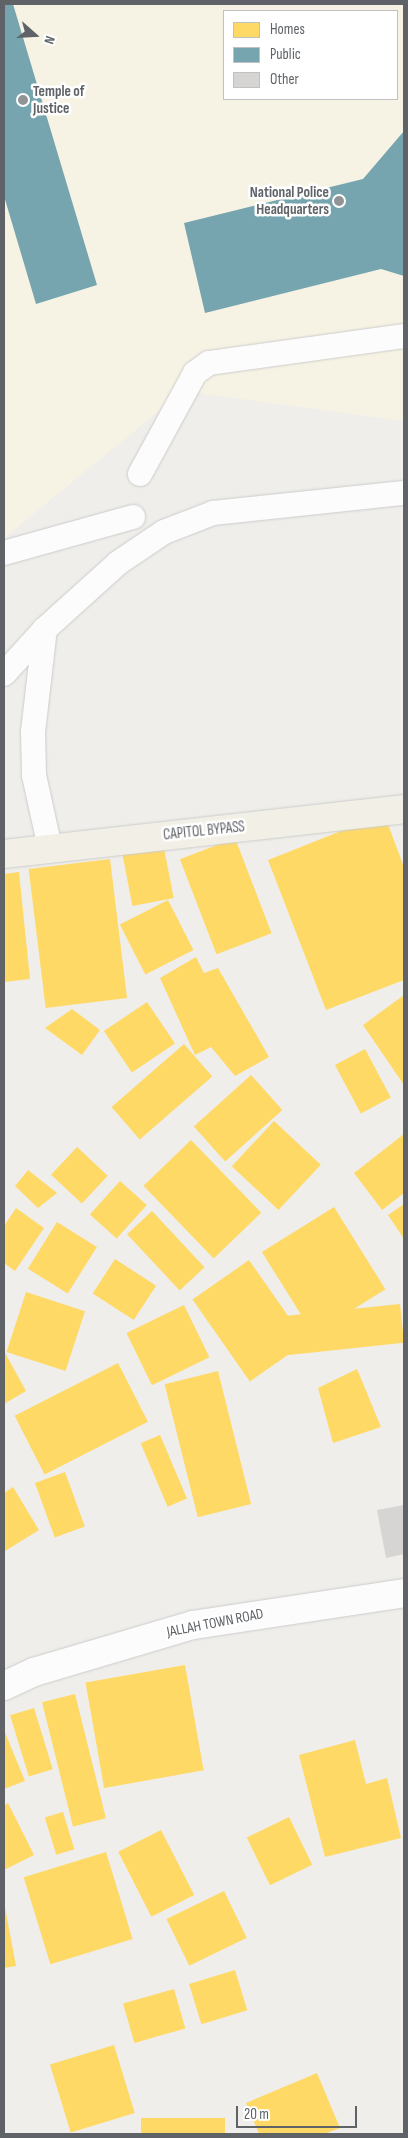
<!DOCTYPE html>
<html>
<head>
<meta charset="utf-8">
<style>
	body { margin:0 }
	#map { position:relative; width:408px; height:2138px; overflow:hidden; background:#efeeea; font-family:"Sofia Sans Condensed",sans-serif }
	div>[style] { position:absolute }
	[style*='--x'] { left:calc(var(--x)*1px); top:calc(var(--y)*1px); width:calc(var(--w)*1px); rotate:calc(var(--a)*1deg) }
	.commercial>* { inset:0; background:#f7f3e4 }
	.homes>* { inset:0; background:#ffd966; transform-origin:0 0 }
	.public>* { inset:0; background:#76a5af }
	.building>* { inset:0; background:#d6d5d3 }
	.roads { filter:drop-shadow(0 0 1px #cbcccc) drop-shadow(0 0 1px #cbcccc) }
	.service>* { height:24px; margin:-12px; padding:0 12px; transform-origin:12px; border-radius:12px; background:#fdfcfc }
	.tertiary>* { height:28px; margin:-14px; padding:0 14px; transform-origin:14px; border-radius:14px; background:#fdfcfc }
	.trunk>* { height:28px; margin:-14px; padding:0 14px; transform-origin:14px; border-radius:14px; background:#f2f0e6 }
	.dots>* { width:14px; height:14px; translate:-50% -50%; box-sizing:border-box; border:2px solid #fff; border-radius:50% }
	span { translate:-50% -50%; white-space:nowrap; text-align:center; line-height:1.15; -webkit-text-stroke:5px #fff; paint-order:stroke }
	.poi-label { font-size:15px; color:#5f6368; font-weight:700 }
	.left { translate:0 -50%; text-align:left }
	.right { translate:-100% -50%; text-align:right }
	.street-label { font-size:15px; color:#5f6368 }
	.frame { position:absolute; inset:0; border:5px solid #5f6368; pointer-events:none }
	.legend { position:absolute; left:223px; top:10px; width:175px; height:90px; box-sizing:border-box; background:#fff; border:1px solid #bfc1c3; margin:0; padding:6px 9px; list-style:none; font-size:15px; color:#5f6368 }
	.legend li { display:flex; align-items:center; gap:10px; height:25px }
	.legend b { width:25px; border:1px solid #bfc1c3 }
	.north { position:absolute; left:10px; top:10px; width:50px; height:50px; -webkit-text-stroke:4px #fff; paint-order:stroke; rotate:109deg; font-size:14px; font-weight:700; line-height:20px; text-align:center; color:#5f6368 }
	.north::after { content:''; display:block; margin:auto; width:18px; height:22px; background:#5f6368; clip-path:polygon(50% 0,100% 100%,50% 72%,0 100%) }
	.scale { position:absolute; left:236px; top:2106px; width:121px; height:22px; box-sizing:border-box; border:2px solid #5f6368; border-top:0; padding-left:6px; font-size:15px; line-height:18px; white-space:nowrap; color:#5f6368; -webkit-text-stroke:4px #fff; paint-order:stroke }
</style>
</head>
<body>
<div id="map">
	<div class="commercial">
		<div style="clip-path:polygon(evenodd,4px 4px,404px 4px,404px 421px,183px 391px,4px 538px,4px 4px,224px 11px,397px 11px,397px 99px,224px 99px,224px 11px)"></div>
	</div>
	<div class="homes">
		<div style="clip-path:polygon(384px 814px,404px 867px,404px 980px,326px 1010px,268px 860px)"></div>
		<div style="left:235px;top:838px;width:102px;height:59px;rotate:69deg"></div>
		<div style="left:163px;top:843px;width:56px;height:42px;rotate:79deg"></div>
		<div style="left:110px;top:859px;width:140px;height:82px;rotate:83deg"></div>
		<div style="clip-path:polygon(19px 872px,30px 979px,4px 982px,4px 874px)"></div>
		<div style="left:168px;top:900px;width:56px;height:54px;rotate:63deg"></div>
		<div style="clip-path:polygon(196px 957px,204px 973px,218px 968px,269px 1057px,235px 1076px,211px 1047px,195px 1055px,160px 978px)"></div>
		<div style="clip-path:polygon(404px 995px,404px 1085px,363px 1025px)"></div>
		<div style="left:147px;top:1002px;width:50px;height:52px;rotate:56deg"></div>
		<div style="clip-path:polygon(72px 1009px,100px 1030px,82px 1055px,45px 1028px)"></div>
		<div style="left:184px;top:1044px;width:43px;height:96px;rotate:49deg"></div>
		<div style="left:365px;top:1049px;width:55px;height:34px;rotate:62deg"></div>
		<div style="left:251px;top:1075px;width:47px;height:77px;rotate:48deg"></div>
		<div style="left:274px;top:1121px;width:64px;height:62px;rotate:43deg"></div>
		<div style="clip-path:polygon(404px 1134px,404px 1193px,382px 1210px,354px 1173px)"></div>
		<div style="left:191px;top:1140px;width:101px;height:66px;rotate:46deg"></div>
		<div style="left:77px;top:1147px;width:42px;height:38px;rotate:43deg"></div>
		<div style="clip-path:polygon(28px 1170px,57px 1193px,38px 1208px,15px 1186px)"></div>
		<div style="left:120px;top:1181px;width:36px;height:45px;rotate:42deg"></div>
		<div style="clip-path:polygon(404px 1204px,404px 1239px,388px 1215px)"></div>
		<div style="left:334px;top:1207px;width:97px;height:85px;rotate:58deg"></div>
		<div style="clip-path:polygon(16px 1208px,44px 1228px,15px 1271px,4px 1263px,4px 1226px)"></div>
		<div style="left:152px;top:1211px;width:77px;height:34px;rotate:47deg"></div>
		<div style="left:57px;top:1222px;width:47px;height:55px;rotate:32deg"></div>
		<div style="left:115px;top:1259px;width:49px;height:41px;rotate:33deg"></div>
		<div style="left:249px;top:1260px;width:100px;height:69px;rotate:55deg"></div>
		<div style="left:26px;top:1292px;width:62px;height:63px;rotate:18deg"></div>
		<div style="left:400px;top:1304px;width:39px;height:123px;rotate:84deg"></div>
		<div style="left:184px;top:1305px;width:58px;height:64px;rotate:64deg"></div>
		<div style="clip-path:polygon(4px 1351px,26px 1391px,4px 1404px)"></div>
		<div style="left:118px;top:1363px;width:66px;height:116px;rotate:63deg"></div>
		<div style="clip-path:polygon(357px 1369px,381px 1427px,333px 1443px,318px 1388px)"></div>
		<div style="left:218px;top:1371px;width:137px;height:55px;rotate:76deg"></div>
		<div style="left:160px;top:1435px;width:69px;height:21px;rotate:67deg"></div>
		<div style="left:65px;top:1472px;width:58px;height:32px;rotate:70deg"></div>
		<div style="clip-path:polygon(13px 1487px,39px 1530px,5px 1551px,4px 1493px)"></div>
		<div style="left:185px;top:1665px;width:107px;height:101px;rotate:80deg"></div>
		<div style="left:75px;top:1694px;width:128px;height:34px;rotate:76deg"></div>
		<div style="left:34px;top:1708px;width:64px;height:25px;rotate:73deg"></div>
		<div style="clip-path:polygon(4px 1730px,25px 1781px,4px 1789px)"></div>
		<div style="clip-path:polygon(355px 1740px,366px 1784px,387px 1778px,401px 1838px,325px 1857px,299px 1755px)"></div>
		<div style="clip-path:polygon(8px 1803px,34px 1855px,4px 1870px,4px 1806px)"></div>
		<div style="left:63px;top:1812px;width:39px;height:19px;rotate:73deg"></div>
		<div style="left:289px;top:1817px;width:53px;height:47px;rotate:64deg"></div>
		<div style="left:161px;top:1830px;width:73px;height:48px;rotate:63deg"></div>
		<div style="left:106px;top:1852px;width:91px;height:86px;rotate:73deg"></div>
		<div style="left:224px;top:1891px;width:52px;height:64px;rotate:64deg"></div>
		<div style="clip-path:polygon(4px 1902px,16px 1966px,4px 1968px)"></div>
		<div style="left:235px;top:1970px;width:42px;height:48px;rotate:73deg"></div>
		<div style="left:174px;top:1989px;width:41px;height:53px;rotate:74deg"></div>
		<div style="left:114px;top:2045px;width:71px;height:67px;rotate:73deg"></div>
		<div style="clip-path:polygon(317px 2073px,340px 2128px,324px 2134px,259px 2134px,246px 2103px)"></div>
		<div style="left:141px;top:2118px;width:84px;height:16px"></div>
	</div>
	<div class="public">
		<div style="clip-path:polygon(4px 4px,13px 4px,97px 285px,36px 304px,4px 196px)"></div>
		<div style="clip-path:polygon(404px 131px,404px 276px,381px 269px,205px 313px,184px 223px,363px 179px)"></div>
	</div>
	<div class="building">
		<div style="clip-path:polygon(404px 1505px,404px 1554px,386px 1558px,377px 1510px)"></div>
	</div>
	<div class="roads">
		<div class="service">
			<div style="--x:140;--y:474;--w:115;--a:-61.4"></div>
			<div style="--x:195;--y:373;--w:17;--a:-36"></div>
			<div style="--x:209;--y:363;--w:197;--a:-7.9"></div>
			<div style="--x:4;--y:553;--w:134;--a:-15.6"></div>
			<div style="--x:4;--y:674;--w:61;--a:-47.7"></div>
			<div style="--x:50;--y:848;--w:75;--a:-102.4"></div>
			<div style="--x:34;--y:775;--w:43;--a:-91.3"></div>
			<div style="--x:33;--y:732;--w:104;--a:-83.4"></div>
			<div style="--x:45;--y:629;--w:98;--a:-42.1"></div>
			<div style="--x:118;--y:563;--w:55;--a:-34"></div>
			<div style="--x:164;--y:532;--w:53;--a:-21.2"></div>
			<div style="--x:213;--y:513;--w:192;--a:-6"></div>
		</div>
		<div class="tertiary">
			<div style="--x:4;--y:1686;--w:33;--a:-25"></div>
			<div style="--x:34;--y:1672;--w:166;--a:-16.5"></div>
			<div style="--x:193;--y:1625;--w:213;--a:-8.6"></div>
		</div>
		<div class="trunk">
			<div style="--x:4;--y:854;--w:403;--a:-6.4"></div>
		</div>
	</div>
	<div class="dots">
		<div style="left:23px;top:100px;background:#919496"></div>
		<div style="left:339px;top:201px;background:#919496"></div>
	</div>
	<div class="poi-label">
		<span class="left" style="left:33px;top:100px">Temple of<br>Justice</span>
		<span class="right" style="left:329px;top:201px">National Police<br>Headquarters</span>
	</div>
	<div class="street-label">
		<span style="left:204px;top:831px;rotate:-6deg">CAPITOL BYPASS</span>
		<span style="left:215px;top:1623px;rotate:-11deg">JALLAH TOWN ROAD</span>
	</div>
	<div class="frame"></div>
	<ul class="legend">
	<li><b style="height:14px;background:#ffd966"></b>Homes</li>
	<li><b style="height:14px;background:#76a5af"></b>Public</li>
	<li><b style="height:14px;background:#d6d5d3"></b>Other</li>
	</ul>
	<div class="north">N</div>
	<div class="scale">20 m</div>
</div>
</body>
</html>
